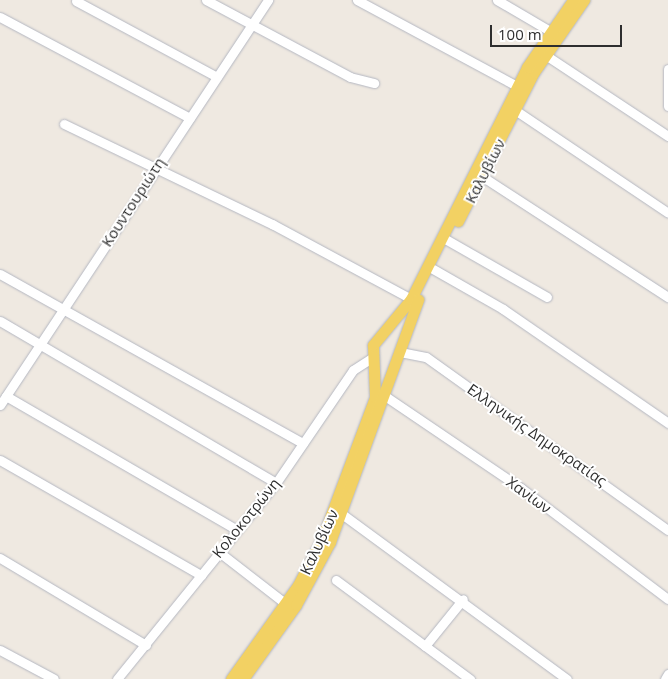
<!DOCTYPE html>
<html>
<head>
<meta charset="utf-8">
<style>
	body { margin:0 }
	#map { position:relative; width:668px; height:679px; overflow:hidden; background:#efe9e1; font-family:"Open Sans",sans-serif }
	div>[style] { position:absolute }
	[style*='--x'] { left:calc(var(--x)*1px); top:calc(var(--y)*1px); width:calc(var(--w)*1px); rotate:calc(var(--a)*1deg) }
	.roads { filter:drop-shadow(0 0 1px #b4b7c1) drop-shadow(0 0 1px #b4b7c1) }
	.minor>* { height:9px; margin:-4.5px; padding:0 4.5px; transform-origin:4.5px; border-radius:4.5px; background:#fff }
	.major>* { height:11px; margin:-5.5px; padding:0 5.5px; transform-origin:5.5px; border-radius:5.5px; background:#f2d163 }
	span { translate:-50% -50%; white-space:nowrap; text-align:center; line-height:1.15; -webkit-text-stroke:4px #fff; paint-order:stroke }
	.street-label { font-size:15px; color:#2e2e2e }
	.scale { position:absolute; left:490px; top:25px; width:132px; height:22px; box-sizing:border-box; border:2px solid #2e2e2e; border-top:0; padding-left:6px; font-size:15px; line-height:18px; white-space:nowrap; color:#2e2e2e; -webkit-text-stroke:4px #fff; paint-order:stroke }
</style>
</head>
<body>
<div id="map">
	<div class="roads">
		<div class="minor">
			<div style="--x:206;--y:0;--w:163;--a:28.1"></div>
			<div style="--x:350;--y:77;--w:25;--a:14"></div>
			<div style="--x:357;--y:0;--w:182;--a:28.3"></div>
			<div style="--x:497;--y:0;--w:61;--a:30.3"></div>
			<div style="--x:76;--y:1;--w:160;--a:28.3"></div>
			<div style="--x:0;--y:17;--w:215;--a:28"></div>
			<div style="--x:544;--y:54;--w:149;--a:33.5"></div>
			<div style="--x:668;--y:69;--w:37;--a:90"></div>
			<div style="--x:515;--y:110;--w:184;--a:33.9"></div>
			<div style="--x:64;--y:124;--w:231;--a:25.7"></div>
			<div style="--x:272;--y:224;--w:158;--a:28.3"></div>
			<div style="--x:483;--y:177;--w:221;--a:33"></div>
			<div style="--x:447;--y:240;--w:115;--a:29.7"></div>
			<div style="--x:433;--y:269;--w:81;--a:29.7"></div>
			<div style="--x:503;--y:309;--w:201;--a:34.6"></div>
			<div style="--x:0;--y:274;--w:347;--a:29.2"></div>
			<div style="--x:0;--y:321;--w:320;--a:30.4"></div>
			<div style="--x:400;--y:352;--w:26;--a:11"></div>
			<div style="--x:426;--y:357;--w:297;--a:35.6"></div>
			<div style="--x:6;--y:396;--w:267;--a:30.1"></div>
			<div style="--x:385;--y:396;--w:164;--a:34.1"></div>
			<div style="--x:521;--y:488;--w:184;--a:37.1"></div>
			<div style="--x:0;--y:405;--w:486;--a:-56.5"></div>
			<div style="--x:0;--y:460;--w:232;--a:29.8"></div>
			<div style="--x:342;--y:514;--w:279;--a:36.3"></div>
			<div style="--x:219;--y:552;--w:85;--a:37.8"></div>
			<div style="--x:0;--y:558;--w:170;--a:30.8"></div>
			<div style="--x:336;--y:580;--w:167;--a:36.5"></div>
			<div style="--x:425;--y:646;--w:60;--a:-51"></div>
			<div style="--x:0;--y:650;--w:61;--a:28.2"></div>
			<div style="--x:117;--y:679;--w:252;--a:-51"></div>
			<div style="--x:276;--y:483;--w:137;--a:-55.7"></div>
			<div style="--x:353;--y:370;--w:24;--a:-33"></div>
			<div style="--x:665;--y:679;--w:6;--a:-59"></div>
		</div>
		<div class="major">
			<div style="--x:458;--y:221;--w:167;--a:-63"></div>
			<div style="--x:534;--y:72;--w:88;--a:-55.2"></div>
			<div style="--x:231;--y:679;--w:115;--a:-54.5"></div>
			<div style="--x:298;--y:585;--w:52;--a:-62.4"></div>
			<div style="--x:322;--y:539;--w:152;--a:-69.5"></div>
			<div style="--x:375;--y:397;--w:52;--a:-92.2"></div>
			<div style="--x:373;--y:345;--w:60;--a:-50.4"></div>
			<div style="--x:411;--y:299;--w:259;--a:-63.4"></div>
			<div style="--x:527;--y:67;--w:81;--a:-55.5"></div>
			<div style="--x:243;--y:679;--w:91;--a:-54.4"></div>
			<div style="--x:296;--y:605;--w:72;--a:-61.6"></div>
			<div style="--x:330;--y:542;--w:258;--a:-70"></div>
		</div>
	</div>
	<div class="street-label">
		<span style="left:485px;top:171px;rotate:-63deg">Καλυβίων</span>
		<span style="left:133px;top:202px;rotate:-57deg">Κουντουριώτη</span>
		<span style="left:537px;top:435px;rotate:35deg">Ελληνικής Δημοκρατίας</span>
		<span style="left:529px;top:495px;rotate:36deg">Χανίων</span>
		<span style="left:246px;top:518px;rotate:-51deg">Κολοκοτρώνη</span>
		<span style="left:319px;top:542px;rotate:-65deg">Καλυβίων</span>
	</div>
	<div class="scale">100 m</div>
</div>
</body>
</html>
